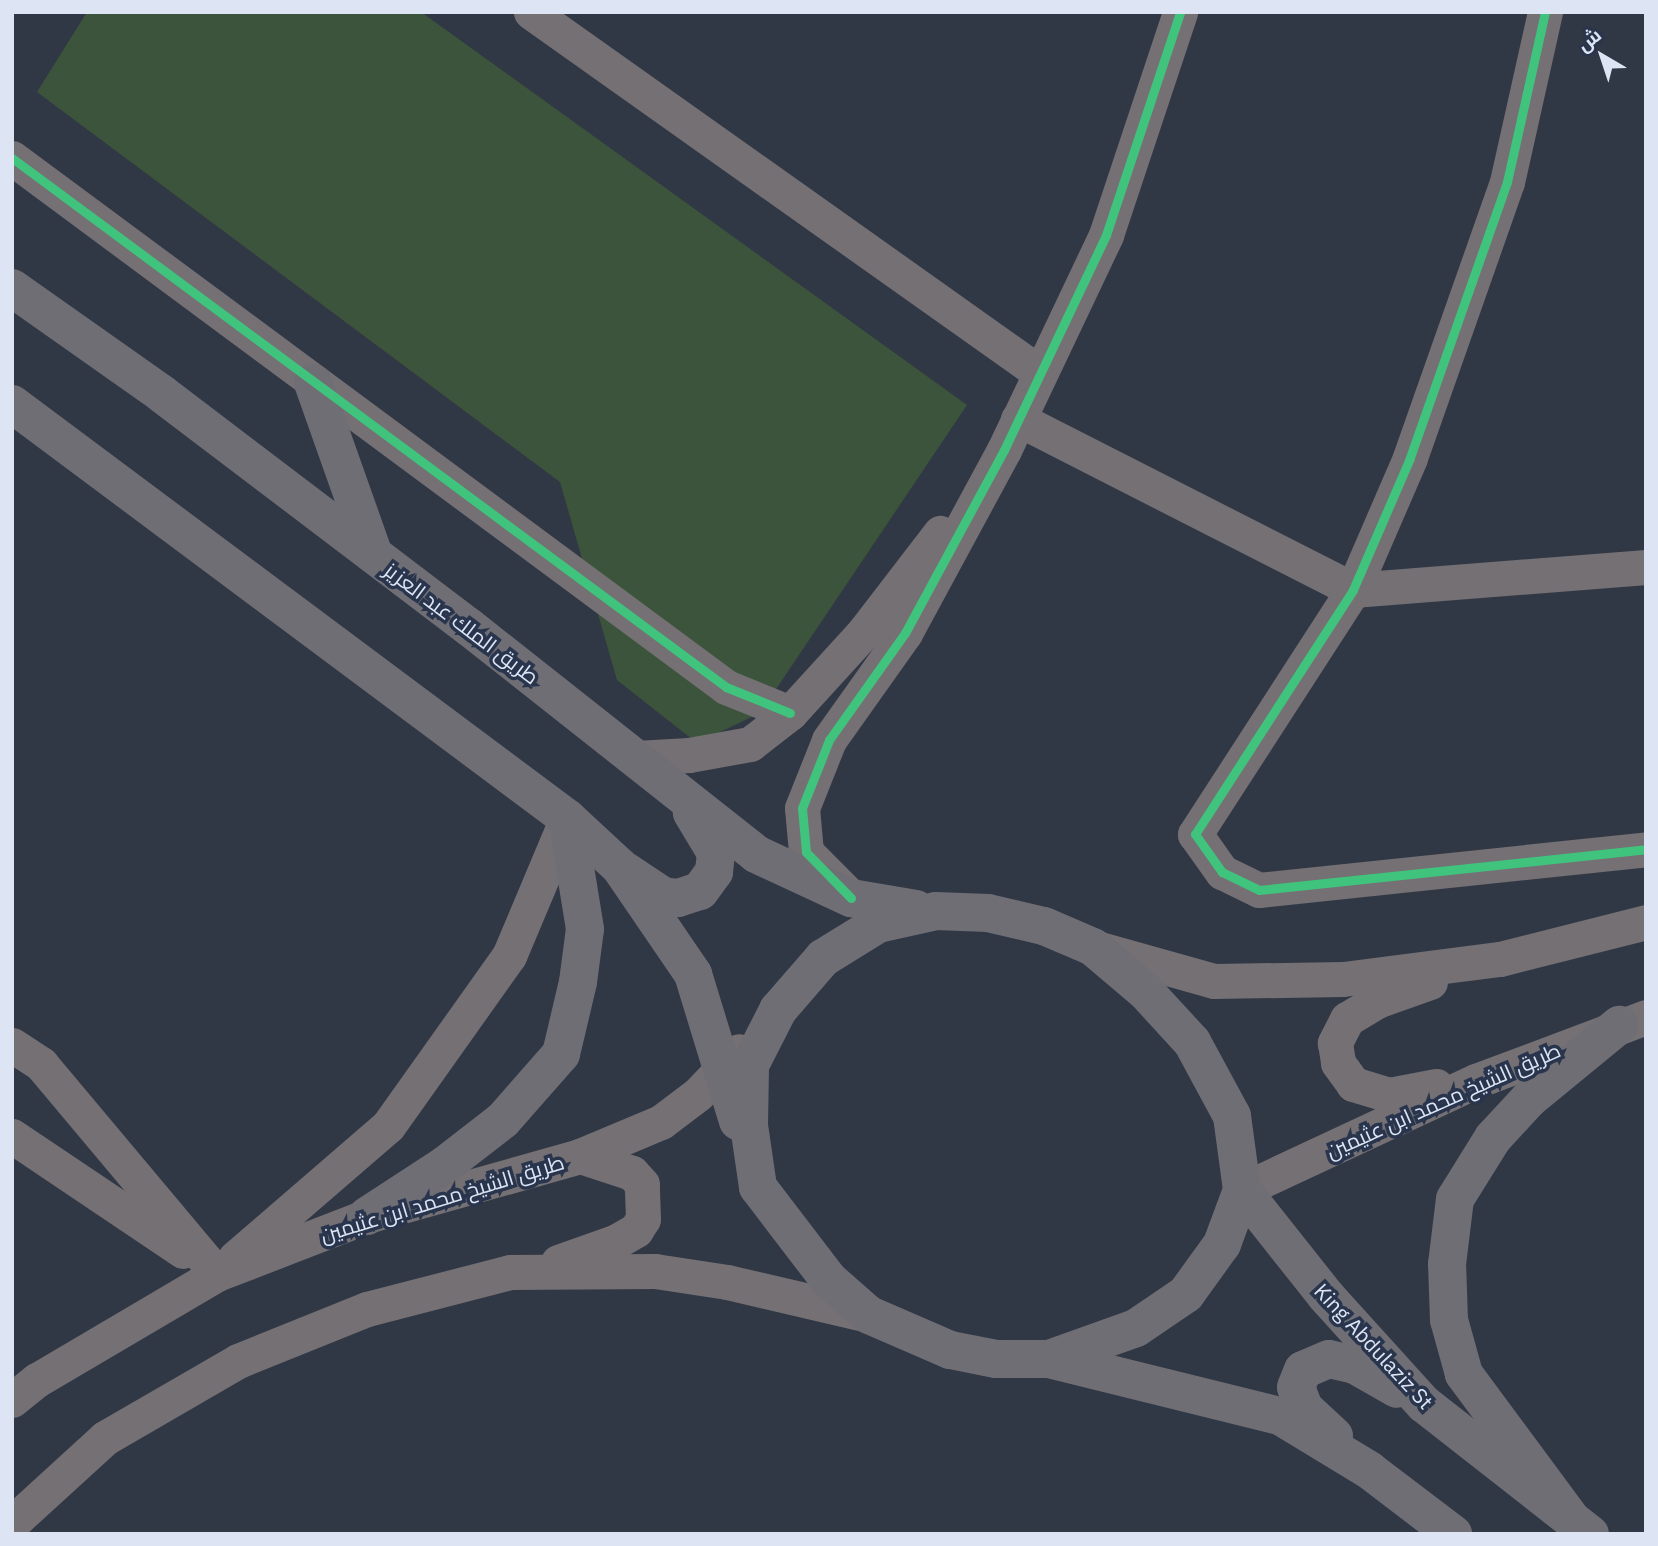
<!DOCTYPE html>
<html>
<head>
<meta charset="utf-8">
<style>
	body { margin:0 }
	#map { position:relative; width:1658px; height:1546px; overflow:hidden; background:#313845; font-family:"IBM Plex Sans",Cairo,sans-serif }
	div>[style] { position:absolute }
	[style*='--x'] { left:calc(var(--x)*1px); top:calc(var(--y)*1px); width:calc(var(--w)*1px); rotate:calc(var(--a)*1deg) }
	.green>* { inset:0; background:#3c543b }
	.minor>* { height:35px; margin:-17.5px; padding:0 17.5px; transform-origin:17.5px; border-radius:17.5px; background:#747074 }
	.highway>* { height:38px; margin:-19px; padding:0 19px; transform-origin:19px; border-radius:19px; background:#706e75 }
	.cycleway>* { height:9px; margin:-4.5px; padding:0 4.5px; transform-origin:4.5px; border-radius:4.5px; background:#40c37c }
	span { translate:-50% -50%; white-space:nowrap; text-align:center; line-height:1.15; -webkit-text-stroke:7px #29354d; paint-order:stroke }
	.street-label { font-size:21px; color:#dde5f5 }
	.frame { position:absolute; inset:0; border:14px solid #dde5f5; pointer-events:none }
	.north { position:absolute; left:1567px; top:21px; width:70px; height:70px; -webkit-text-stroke:5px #29354d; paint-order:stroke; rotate:321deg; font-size:19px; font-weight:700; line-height:28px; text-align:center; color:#dde5f5 }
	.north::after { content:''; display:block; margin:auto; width:24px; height:32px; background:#dde5f5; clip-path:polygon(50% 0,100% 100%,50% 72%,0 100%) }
</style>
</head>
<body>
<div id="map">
	<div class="green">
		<div style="clip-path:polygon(87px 12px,421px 12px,967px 405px,760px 713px,697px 743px,617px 680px,560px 482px,37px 92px)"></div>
	</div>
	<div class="minor">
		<div style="--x:531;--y:12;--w:624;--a:35.35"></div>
		<div style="--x:1545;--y:12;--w:174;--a:102.6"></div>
		<div style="--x:1507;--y:182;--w:293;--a:109.4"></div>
		<div style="--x:1410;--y:458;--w:144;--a:113.4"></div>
		<div style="--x:1353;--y:590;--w:291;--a:122.9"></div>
		<div style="--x:1195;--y:834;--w:47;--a:54.6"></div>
		<div style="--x:1222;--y:872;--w:41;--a:25.9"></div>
		<div style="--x:1259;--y:890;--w:389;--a:-6"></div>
		<div style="--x:12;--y:158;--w:889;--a:36.53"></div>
		<div style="--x:726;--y:687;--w:69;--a:22.1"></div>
		<div style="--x:1018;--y:419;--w:376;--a:27"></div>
		<div style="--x:1353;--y:590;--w:294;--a:-4.5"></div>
		<div style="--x:636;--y:758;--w:53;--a:-3.2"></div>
		<div style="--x:689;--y:755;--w:62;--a:-10.2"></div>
		<div style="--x:750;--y:744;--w:51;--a:-37.8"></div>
		<div style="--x:790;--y:713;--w:110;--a:-47.6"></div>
		<div style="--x:864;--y:632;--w:125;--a:-52.5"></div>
		<div style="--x:847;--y:893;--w:58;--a:-135"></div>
		<div style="--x:806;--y:852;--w:44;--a:-95.2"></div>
		<div style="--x:802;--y:808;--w:73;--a:-68.3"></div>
		<div style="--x:829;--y:740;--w:131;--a:-54.6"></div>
		<div style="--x:905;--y:633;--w:208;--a:-61.6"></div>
		<div style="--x:1004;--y:450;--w:238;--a:-64.6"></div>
		<div style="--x:1106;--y:235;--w:235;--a:-71.6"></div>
		<div style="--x:1093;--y:947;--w:126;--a:15.7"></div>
		<div style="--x:1214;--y:981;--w:129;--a:-0.9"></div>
		<div style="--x:1343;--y:979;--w:158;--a:-7.3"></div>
		<div style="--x:1500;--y:959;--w:151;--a:-14.2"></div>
		<div style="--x:1430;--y:982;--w:56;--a:160.3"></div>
		<div style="--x:1377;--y:1001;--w:35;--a:149"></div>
		<div style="--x:1347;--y:1019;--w:27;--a:117"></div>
		<div style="--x:1335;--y:1043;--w:20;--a:81"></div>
		<div style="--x:1338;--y:1063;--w:26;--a:54"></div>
		<div style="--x:1353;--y:1084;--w:38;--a:17"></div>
		<div style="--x:1389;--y:1095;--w:48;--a:-10.8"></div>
		<div style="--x:12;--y:1045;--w:35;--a:33"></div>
		<div style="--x:41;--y:1064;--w:274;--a:50"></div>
		<div style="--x:12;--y:1136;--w:206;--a:33.9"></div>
		<div style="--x:1242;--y:1190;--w:258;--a:-25"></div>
		<div style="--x:1476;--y:1081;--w:182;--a:-20.6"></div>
		<div style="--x:235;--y:1258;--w:202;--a:-40.8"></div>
		<div style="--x:388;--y:1126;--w:209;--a:-54.6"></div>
		<div style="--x:509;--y:956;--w:150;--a:-67.2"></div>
		<div style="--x:558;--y:1262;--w:63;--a:-19.6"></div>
		<div style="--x:617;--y:1241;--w:22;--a:-30"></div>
		<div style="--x:636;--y:1230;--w:13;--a:-58"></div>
		<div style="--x:643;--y:1219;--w:35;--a:-92"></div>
		<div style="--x:642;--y:1184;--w:15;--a:-132"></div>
		<div style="--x:632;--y:1173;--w:55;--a:-161.9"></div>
		<div style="--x:12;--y:1400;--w:32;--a:-39"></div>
		<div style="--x:37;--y:1380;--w:209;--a:-30.5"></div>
		<div style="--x:217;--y:1274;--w:161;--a:-21.1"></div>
		<div style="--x:367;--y:1216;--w:221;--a:-15.7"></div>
		<div style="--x:580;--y:1156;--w:88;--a:-22.8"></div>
		<div style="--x:661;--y:1122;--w:46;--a:-37.1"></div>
		<div style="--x:698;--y:1094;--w:59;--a:-46.4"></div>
		<div style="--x:12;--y:1523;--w:126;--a:-42.4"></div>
		<div style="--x:105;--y:1438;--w:154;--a:-30.1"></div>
		<div style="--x:238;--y:1361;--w:139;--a:-22"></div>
		<div style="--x:367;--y:1309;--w:148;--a:-14.5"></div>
		<div style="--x:510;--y:1272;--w:145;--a:-0.4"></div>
		<div style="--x:655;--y:1271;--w:73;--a:8.7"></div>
		<div style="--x:727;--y:1282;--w:146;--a:13.1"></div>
	</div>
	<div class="highway">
		<div style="--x:12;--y:288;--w:184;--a:35.2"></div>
		<div style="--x:162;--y:394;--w:385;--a:37.2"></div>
		<div style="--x:469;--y:627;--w:366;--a:38.3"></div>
		<div style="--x:756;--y:854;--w:105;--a:24.9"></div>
		<div style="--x:851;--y:898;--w:66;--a:9.6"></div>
		<div style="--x:313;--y:383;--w:182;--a:70.5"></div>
		<div style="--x:12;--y:404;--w:692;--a:36.72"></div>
		<div style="--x:567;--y:818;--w:72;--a:42.8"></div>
		<div style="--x:620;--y:867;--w:130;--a:55.7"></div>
		<div style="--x:693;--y:974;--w:154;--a:73"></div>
		<div style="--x:627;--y:872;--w:43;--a:33.7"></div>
		<div style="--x:663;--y:896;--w:15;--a:8"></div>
		<div style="--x:678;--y:898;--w:23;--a:-18"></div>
		<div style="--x:700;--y:891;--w:24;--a:-54"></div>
		<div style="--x:714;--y:872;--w:19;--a:-84"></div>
		<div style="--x:716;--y:853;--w:47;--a:-121"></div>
		<div style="--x:936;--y:911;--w:52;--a:2.2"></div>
		<div style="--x:988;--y:913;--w:57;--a:13.1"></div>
		<div style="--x:1044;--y:926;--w:53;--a:23.2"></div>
		<div style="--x:1093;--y:947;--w:70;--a:40.3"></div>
		<div style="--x:1146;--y:992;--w:68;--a:47.4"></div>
		<div style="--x:1192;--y:1042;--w:84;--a:61.6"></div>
		<div style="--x:1232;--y:1116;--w:75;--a:82.3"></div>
		<div style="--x:1242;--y:1190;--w:58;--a:110.3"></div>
		<div style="--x:1222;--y:1244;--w:62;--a:125.8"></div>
		<div style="--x:1186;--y:1294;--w:60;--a:145.8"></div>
		<div style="--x:1136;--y:1328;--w:92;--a:160.4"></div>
		<div style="--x:1049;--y:1359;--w:53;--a:180"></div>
		<div style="--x:996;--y:1359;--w:47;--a:-168.9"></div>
		<div style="--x:950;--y:1350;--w:88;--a:-156.6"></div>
		<div style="--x:869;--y:1315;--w:53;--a:-138.8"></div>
		<div style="--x:829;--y:1280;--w:117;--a:-127.4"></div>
		<div style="--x:758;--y:1187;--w:63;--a:-98.3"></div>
		<div style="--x:749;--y:1125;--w:60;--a:-89"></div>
		<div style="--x:750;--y:1065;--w:62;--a:-63"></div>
		<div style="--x:778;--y:1010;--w:69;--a:-49.1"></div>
		<div style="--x:823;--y:958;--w:65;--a:-31.7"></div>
		<div style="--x:878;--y:924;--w:59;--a:-12.6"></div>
		<div style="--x:1242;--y:1190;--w:135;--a:51.6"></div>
		<div style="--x:1326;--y:1296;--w:146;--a:47.8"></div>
		<div style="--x:1424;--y:1404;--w:211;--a:38.1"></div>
		<div style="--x:367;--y:1216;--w:93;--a:-33.2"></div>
		<div style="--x:445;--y:1165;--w:73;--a:-37.8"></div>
		<div style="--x:503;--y:1120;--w:88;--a:-48.7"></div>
		<div style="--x:561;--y:1054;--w:74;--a:-76.7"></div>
		<div style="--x:578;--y:982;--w:53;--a:-82.5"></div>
		<div style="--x:585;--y:929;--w:112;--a:-99.2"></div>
		<div style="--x:1049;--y:1359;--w:238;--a:13.9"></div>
		<div style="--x:1280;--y:1416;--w:104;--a:31.2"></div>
		<div style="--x:1369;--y:1470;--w:106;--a:37.3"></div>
		<div style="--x:1334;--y:1436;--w:41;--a:-137"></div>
		<div style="--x:1304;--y:1408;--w:22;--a:-111"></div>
		<div style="--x:1296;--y:1387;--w:18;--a:-68"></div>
		<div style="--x:1303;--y:1370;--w:28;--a:-23"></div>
		<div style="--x:1329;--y:1359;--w:27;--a:13"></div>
		<div style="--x:1355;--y:1365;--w:48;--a:29.7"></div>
		<div style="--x:1569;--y:1516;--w:177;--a:-126.5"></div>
		<div style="--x:1464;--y:1374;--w:56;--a:-105.5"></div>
		<div style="--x:1449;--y:1320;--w:56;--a:-92"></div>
		<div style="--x:1447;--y:1264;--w:65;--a:-83"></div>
		<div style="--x:1455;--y:1199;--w:72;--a:-58.1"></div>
		<div style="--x:1493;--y:1138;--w:53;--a:-47.3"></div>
		<div style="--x:1529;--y:1099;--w:117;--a:-39.4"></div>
	</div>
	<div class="cycleway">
		<div style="--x:1545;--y:12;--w:174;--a:102.6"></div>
		<div style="--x:1507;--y:182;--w:293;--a:109.4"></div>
		<div style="--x:1410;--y:458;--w:144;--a:113.4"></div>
		<div style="--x:1353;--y:590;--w:291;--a:122.9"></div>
		<div style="--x:1195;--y:834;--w:47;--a:54.6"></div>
		<div style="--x:1222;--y:872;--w:41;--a:25.9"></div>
		<div style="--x:1259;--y:890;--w:389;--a:-6"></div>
		<div style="--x:12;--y:158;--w:889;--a:36.53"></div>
		<div style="--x:726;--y:687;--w:69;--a:22.1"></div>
		<div style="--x:851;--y:898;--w:64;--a:-134.4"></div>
		<div style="--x:806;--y:852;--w:44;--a:-95.2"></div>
		<div style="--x:802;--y:808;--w:73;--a:-68.3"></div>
		<div style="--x:829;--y:740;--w:131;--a:-54.6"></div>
		<div style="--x:905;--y:633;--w:208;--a:-61.6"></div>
		<div style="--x:1004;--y:450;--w:238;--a:-64.6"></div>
		<div style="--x:1106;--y:235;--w:235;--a:-71.6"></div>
	</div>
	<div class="street-label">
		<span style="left:462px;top:623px;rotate:37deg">طريق الملك عبد العزيز</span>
		<span style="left:1443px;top:1100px;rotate:-24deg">طريق الشيخ محمد ابن عثيمين</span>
		<span style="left:442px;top:1198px;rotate:-17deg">طريق الشيخ محمد ابن عثيمين</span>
		<span style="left:1374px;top:1346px;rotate:47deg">King Abdulaziz St</span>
	</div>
	<div class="frame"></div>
	<div class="north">ش</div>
</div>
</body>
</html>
